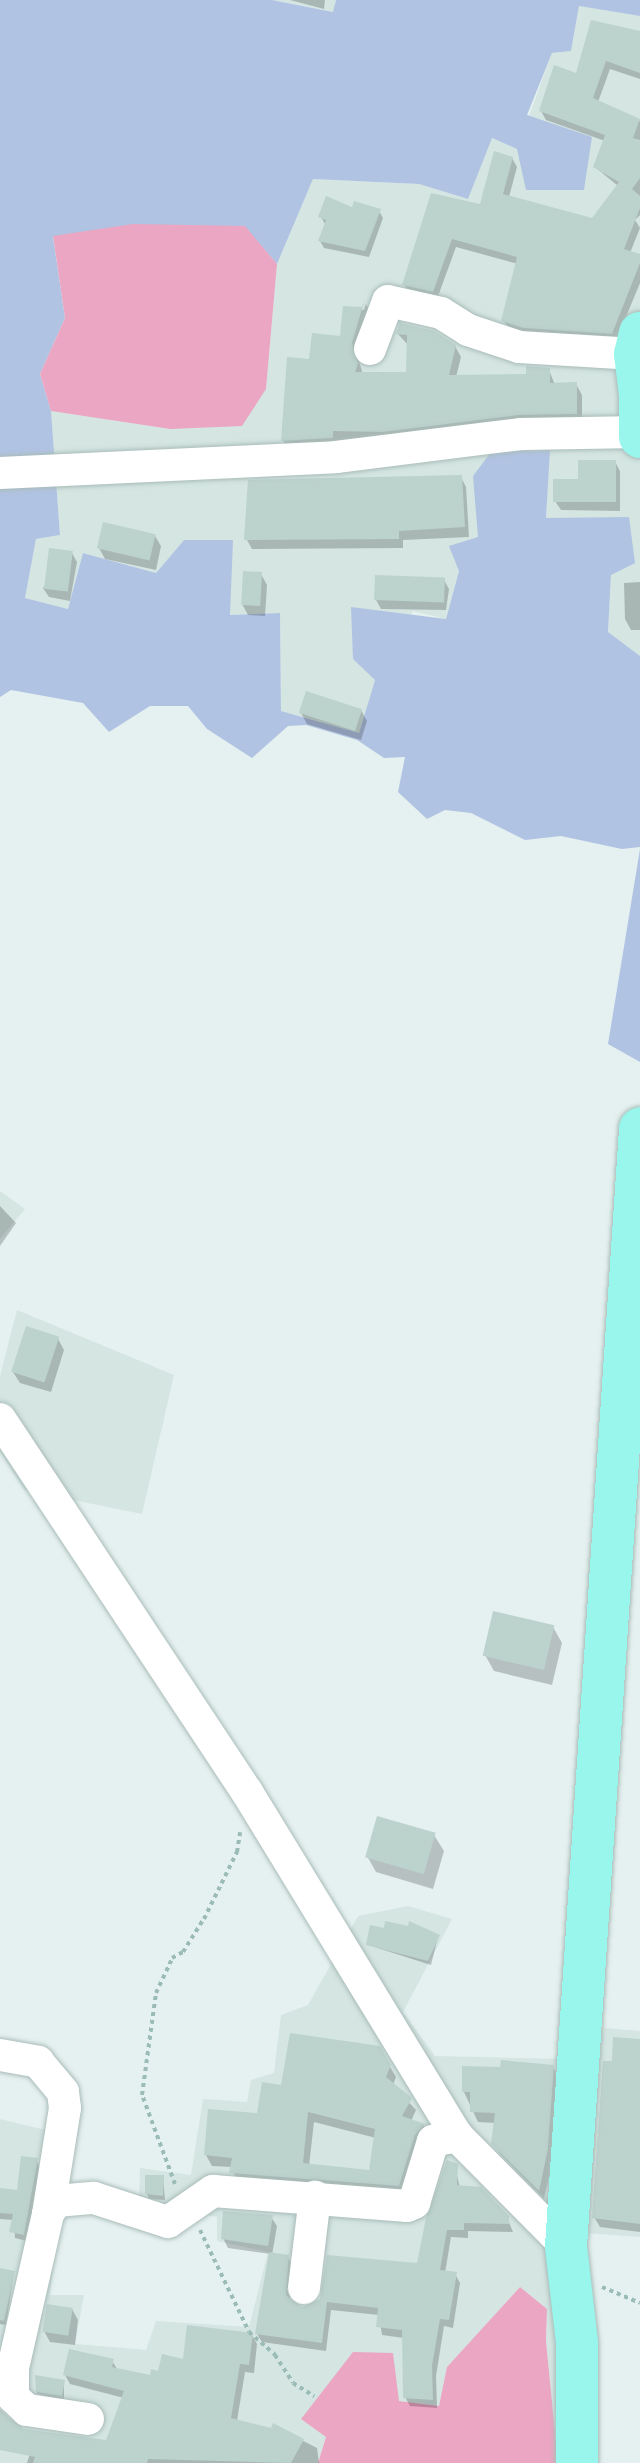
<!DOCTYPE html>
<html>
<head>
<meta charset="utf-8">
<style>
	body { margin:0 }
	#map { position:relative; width:640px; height:2463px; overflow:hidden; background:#e5f1f0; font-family:"Nunito Sans",sans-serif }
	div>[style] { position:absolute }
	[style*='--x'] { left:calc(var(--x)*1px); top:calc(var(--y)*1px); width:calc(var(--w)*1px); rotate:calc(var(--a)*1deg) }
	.residential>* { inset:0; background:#d4e5e2 }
	.green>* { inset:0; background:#b1c3e2 }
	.water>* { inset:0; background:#eaa6c2 }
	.shadow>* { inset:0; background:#0003 }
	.building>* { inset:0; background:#bcd2cd; transform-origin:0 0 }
	.path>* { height:4px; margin-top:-2px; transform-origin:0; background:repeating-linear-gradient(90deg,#9bbcb6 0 4px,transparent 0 8px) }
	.roads { filter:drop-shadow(0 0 2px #a9bcb8) drop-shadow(0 0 2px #a9bcb8) }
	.minor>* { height:32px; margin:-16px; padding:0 16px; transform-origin:16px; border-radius:16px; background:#fff }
	.major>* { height:42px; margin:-21px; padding:0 21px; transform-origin:21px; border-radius:21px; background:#99f6ec }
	span { translate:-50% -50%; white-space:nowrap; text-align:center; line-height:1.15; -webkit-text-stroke:6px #fff; paint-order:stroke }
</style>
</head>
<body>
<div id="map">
	<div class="residential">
		<div style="clip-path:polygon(272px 0,336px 0,334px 12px)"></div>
		<div style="clip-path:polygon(579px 6px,640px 16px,640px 656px,608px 633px,611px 575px,546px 518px,549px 450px,478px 538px,459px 571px,446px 619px,413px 611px,375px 680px,359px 733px,281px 711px,280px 613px,230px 615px,184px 540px,156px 573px,84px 553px,68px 609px,25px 598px,36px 539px,60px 535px,51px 411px,170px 429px,266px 389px,277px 264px,313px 179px,419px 184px,468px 199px,491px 138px,517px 149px,552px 53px,571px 51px)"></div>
		<div style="clip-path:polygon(0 1191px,25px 1209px,0 1239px)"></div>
		<div style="clip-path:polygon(17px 1310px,174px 1375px,142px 1514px,24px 1490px,0 1452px,0 1376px)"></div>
		<div style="clip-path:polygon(408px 1906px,452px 1919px,403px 2012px,435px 2056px,556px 2059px,594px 2066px,603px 2028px,640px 2031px,640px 2237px,585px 2233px,558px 2463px,546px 2341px,547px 2309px,520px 2287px,447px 2367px,439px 2406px,399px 2401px,326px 2437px,318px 2463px,0 2463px,0 2119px,66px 2135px,50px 2295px,84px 2295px,75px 2344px,146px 2350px,156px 2321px,249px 2327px,268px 2252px,217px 2241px,217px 2217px,139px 2204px,140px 2168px,191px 2175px,203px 2099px,247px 2102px,251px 2080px,274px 2073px,281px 2015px,308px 2005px,358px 1916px)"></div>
	</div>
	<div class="green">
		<div style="clip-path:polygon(0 0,272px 0,333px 12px,336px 0,640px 0,640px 16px,579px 6px,571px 51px,552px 53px,527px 115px,592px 137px,584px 190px,526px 190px,517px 149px,492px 138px,468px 199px,419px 184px,313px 179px,277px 264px,244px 226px,53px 237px,65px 318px,40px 374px,51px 411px,60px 535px,36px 539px,25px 598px,68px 609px,83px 553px,156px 573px,184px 540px,233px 540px,230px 615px,280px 613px,281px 711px,359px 733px,375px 680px,353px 659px,351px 607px,446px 619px,459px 571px,449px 546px,478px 537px,473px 476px,491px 452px,550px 450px,546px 518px,629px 517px,635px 563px,611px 575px,608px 632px,640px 656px,640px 847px,622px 849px,561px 836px,525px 840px,471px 813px,445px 810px,427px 819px,398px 792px,405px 757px,384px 758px,357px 740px,306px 725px,288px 726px,252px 758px,207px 729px,188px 706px,150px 706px,109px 732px,83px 703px,11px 690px,0 697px)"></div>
		<div style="clip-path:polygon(640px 849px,640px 1062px,608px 1044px)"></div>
	</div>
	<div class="water">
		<div style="clip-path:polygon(133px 224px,245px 226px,277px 264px,266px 389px,242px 426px,170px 429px,51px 411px,40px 374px,65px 318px,53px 236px)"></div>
		<div style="clip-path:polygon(520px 2287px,547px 2309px,546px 2341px,558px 2463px,318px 2463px,326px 2437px,301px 2419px,353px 2352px,393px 2353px,399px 2401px,439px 2406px,447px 2367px)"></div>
	</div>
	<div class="shadow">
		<div style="clip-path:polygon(290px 0,325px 0,324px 9px)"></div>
		<div style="clip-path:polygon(640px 34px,640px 79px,610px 69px,598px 102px,640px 121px,640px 215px,635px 220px,640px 228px,630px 253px,640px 256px,640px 283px,616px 341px,529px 336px,509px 329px,504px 321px,518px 264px,456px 247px,437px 299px,409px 293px,404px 284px,481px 207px,512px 158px,517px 167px,509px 197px,593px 220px,618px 186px,595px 167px,605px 141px,546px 120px,541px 111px,578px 76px)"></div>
		<div style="clip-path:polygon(353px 209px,379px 211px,383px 218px,369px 257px,324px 248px,320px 241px,325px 224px,321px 217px)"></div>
		<div style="clip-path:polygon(366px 304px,370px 312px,357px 355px,363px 374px,408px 374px,408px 345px,398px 334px,401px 326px,455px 346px,461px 357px,456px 377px,528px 376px,549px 370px,555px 385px,576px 384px,582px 395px,582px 424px,289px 451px,283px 440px,311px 361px,342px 338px,344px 308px,364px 310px)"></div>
		<div style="clip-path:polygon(615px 462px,620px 471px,620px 511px,561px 510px,555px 501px)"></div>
		<div style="clip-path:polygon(461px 477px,466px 487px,469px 537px,403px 540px,403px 548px,252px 549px,247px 540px)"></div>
		<div style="clip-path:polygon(155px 536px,161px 546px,156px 570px,105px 559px,99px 548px)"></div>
		<div style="clip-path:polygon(72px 553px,77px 562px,70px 601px,49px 597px,43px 588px)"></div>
		<div style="clip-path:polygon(261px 574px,267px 585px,265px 616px,248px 615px,242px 604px)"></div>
		<div style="clip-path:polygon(444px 580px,449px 589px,446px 610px,381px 609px,376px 600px)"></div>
		<div style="clip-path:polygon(640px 582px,640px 630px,631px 630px,625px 619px,624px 583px)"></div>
		<div style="clip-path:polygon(361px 710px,367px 721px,361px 740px,307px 724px,301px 713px)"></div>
		<div style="clip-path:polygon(0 1206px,16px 1223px,0 1246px)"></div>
		<div style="clip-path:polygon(58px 1339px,64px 1350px,51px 1392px,20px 1383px,13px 1372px)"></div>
		<div style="clip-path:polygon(553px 1627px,562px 1643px,552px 1685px,494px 1671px,485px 1655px)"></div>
		<div style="clip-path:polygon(434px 1835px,444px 1851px,433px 1889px,376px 1872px,367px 1856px)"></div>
		<div style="clip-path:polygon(438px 1937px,431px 1965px,368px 1945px)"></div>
		<div style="clip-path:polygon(640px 2041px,640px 2232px,600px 2227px,594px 2217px,614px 2063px)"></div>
		<div style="clip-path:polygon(evenodd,379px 2048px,396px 2077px,393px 2085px,416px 2110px,411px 2121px,424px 2126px,430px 2136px,405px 2196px,237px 2183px,232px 2167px,212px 2166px,206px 2155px,259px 2115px,282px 2088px,379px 2048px,314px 2122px,376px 2138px,371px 2172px,309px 2166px,314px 2122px)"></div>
		<div style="clip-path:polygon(553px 2067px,559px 2078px,553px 2161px,544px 2199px,500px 2154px,493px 2143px,496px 2123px,478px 2122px,464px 2092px)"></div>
		<div style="clip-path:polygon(36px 2160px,40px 2167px,27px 2241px,15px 2238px,14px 2220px,0 2219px,0 2190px,19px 2192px)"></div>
		<div style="clip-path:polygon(454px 2163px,460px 2188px,507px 2217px,513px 2232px,468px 2231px,468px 2238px,451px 2237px,445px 2273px,455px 2274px,460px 2283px,453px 2328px,444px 2326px,436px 2376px,437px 2408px,410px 2406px,405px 2397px,404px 2338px,382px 2335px,379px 2315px,331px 2310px,326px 2351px,262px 2342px,257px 2334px,271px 2254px,228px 2248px,223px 2238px,271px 2217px,277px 2226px,272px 2255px,288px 2257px,292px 2265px,290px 2300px,302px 2309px,419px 2265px)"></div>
		<div style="clip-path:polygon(163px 2177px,165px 2200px,149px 2199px,147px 2194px)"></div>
		<div style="clip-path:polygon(14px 2273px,6px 2325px,0 2324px,0 2286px)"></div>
		<div style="clip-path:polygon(72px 2309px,78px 2320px,75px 2345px,50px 2342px,44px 2331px)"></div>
		<div style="clip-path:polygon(252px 2335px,257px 2344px,254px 2373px,245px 2372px,237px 2421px,272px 2430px,274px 2426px,317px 2448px,319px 2463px,27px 2463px,32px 2447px,0 2439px,0 2410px,23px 2431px,107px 2442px,124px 2398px,70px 2384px,65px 2375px,112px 2361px,118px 2370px,152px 2378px)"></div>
		<div style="clip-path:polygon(36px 2377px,64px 2382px,64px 2400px,37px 2394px)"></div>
	</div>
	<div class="building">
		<div style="clip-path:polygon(591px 20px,640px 31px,640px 73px,606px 61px,593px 98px,640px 119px,633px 138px,640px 140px,640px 178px,632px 189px,640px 196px,640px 208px,624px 249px,640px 254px,640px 263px,612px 334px,523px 328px,501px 321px,517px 257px,452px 239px,433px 292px,402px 285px,431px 193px,480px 204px,494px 151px,513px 157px,503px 194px,592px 218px,619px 182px,593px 167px,605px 135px,539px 111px,554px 65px,576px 73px)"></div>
		<div style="clip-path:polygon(326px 196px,352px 207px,354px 201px,381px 209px,365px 251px,318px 241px,326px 220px,318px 217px)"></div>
		<div style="clip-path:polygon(365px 299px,352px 343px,358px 363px,355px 372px,406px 372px,407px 335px,396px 334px,400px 323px,434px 331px,456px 345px,449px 375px,526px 374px,526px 366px,550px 368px,550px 383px,577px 382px,577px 414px,519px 415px,383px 432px,333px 431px,333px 438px,281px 441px,287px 357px,309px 359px,312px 333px,340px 336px,343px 306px,362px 307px)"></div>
		<div style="clip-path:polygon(578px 460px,616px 460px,616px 502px,553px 502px,553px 479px,578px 479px)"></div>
		<div style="clip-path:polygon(462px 475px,465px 527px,399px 531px,399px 539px,244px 540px,248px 480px)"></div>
		<div style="left:103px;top:522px;width:54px;height:27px;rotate:13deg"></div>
		<div style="left:49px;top:548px;width:24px;height:41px;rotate:7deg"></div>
		<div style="left:262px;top:572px;width:34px;height:19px;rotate:93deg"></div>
		<div style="left:375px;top:575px;width:70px;height:25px;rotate:2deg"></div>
		<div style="left:306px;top:691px;width:59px;height:23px;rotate:18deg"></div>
		<div style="left:26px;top:1326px;width:35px;height:48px;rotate:18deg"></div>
		<div style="left:493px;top:1611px;width:63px;height:46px;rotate:13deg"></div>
		<div style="left:377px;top:1816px;width:61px;height:43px;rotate:16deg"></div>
		<div style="clip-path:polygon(385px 1921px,408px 1926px,409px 1921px,440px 1935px,428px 1961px,366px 1945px,370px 1925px,384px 1928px)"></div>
		<div style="clip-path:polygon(evenodd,290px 2033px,380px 2046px,391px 2065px,386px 2077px,412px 2098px,402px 2116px,425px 2124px,415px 2135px,399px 2186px,229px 2173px,232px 2158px,204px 2155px,208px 2109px,257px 2113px,262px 2082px,281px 2085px,290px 2033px,308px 2112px,375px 2129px,369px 2170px,303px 2163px,308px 2112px)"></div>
		<div style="clip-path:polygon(613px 2037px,640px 2039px,640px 2224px,592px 2218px,603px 2061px,612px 2061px)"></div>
		<div style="clip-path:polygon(501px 2060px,554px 2065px,548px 2149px,539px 2191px,491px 2144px,495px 2113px,470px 2112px,470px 2092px,462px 2092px,462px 2066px,500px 2067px)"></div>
		<div style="clip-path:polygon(21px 2156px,38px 2158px,24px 2235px,9px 2232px,13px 2214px,0 2213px,0 2188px,17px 2190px)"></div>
		<div style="clip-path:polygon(447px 2160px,458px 2164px,457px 2185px,481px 2187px,509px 2216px,509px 2224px,464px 2223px,464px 2230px,447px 2230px,440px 2270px,457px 2272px,449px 2320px,440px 2319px,432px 2366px,433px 2400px,403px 2398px,402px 2330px,376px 2327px,378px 2308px,327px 2302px,322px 2343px,255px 2334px,269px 2252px,289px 2255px,286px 2295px,302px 2307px,320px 2299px,327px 2255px,417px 2263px,426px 2218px)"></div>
		<div style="clip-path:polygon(145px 2175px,164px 2175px,163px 2196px,145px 2194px)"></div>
		<div style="clip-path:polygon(223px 2211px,273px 2215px,268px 2246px,221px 2239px)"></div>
		<div style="clip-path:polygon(0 2268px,15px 2271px,4px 2321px,0 2320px)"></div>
		<div style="left:47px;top:2304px;width:26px;height:28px;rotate:9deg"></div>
		<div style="clip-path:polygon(187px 2325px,253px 2333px,249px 2365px,240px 2364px,231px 2418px,271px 2428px,273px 2423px,304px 2439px,291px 2463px,148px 2459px,147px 2463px,33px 2463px,35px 2457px,0 2450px,0 2411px,24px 2429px,106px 2440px,124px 2391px,63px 2375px,69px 2349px,114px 2359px,112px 2367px,150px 2375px,151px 2369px,158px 2371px,162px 2354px,183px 2359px)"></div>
		<div style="clip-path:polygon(35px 2375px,65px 2380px,62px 2396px,36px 2392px)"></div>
	</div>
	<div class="path">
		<div style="--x:175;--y:2184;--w:95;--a:-110.3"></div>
		<div style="--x:142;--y:2095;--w:103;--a:-82.2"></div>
		<div style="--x:156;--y:1993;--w:38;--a:-65"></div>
		<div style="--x:172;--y:1958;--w:13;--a:-29"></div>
		<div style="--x:183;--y:1952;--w:39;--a:-58"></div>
		<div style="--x:204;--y:1919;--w:75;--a:-63.8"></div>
		<div style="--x:237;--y:1852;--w:20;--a:-81"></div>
		<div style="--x:200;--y:2230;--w:113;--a:64.3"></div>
		<div style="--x:249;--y:2332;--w:35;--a:41"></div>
		<div style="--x:275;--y:2355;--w:33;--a:57"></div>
		<div style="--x:293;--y:2383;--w:25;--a:32"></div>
		<div style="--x:602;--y:2287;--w:41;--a:22.8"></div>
	</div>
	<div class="roads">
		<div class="minor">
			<div style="--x:370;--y:349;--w:51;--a:-69.4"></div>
			<div style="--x:388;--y:301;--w:54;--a:12.8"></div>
			<div style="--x:441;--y:313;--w:32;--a:32"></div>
			<div style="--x:468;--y:330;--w:54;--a:18.4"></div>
			<div style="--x:519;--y:347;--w:116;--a:3.5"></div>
			<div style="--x:0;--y:473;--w:336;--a:-2.7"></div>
			<div style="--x:336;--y:457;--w:186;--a:-7.1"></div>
			<div style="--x:521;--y:434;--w:119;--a:-1"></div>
			<div style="--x:0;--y:1419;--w:447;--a:56.5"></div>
			<div style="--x:247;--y:1792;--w:403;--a:58.6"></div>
			<div style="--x:457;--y:2136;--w:155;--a:45.3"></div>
			<div style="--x:0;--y:2055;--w:39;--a:10"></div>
			<div style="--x:38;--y:2062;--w:39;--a:50"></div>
			<div style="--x:63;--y:2092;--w:16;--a:83"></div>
			<div style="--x:65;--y:2108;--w:107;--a:99.1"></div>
			<div style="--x:304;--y:2288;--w:92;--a:-83.1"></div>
			<div style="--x:88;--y:2419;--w:62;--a:-171.6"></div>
			<div style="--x:27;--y:2410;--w:19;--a:-137"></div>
			<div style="--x:13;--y:2397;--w:29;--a:-90"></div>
			<div style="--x:13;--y:2368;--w:158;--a:-77.2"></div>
			<div style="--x:48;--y:2214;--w:15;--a:-58"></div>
			<div style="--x:56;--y:2201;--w:38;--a:-5"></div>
			<div style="--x:94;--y:2198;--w:78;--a:18"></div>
			<div style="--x:168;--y:2222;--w:55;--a:-34.6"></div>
			<div style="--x:213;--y:2191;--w:195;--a:4.4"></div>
			<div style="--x:407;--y:2206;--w:8;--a:-23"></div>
			<div style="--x:414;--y:2203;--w:65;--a:-73"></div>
			<div style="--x:433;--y:2141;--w:25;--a:-12"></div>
		</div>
		<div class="major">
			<div style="--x:640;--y:333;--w:22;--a:103"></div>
			<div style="--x:635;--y:354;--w:39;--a:83"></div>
			<div style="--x:640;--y:397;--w:40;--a:90"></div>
			<div style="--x:577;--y:2463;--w:120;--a:-90"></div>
			<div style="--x:577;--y:2343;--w:98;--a:-96.5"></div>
			<div style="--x:566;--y:2246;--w:1120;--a:-86.21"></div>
		</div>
	</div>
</div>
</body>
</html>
